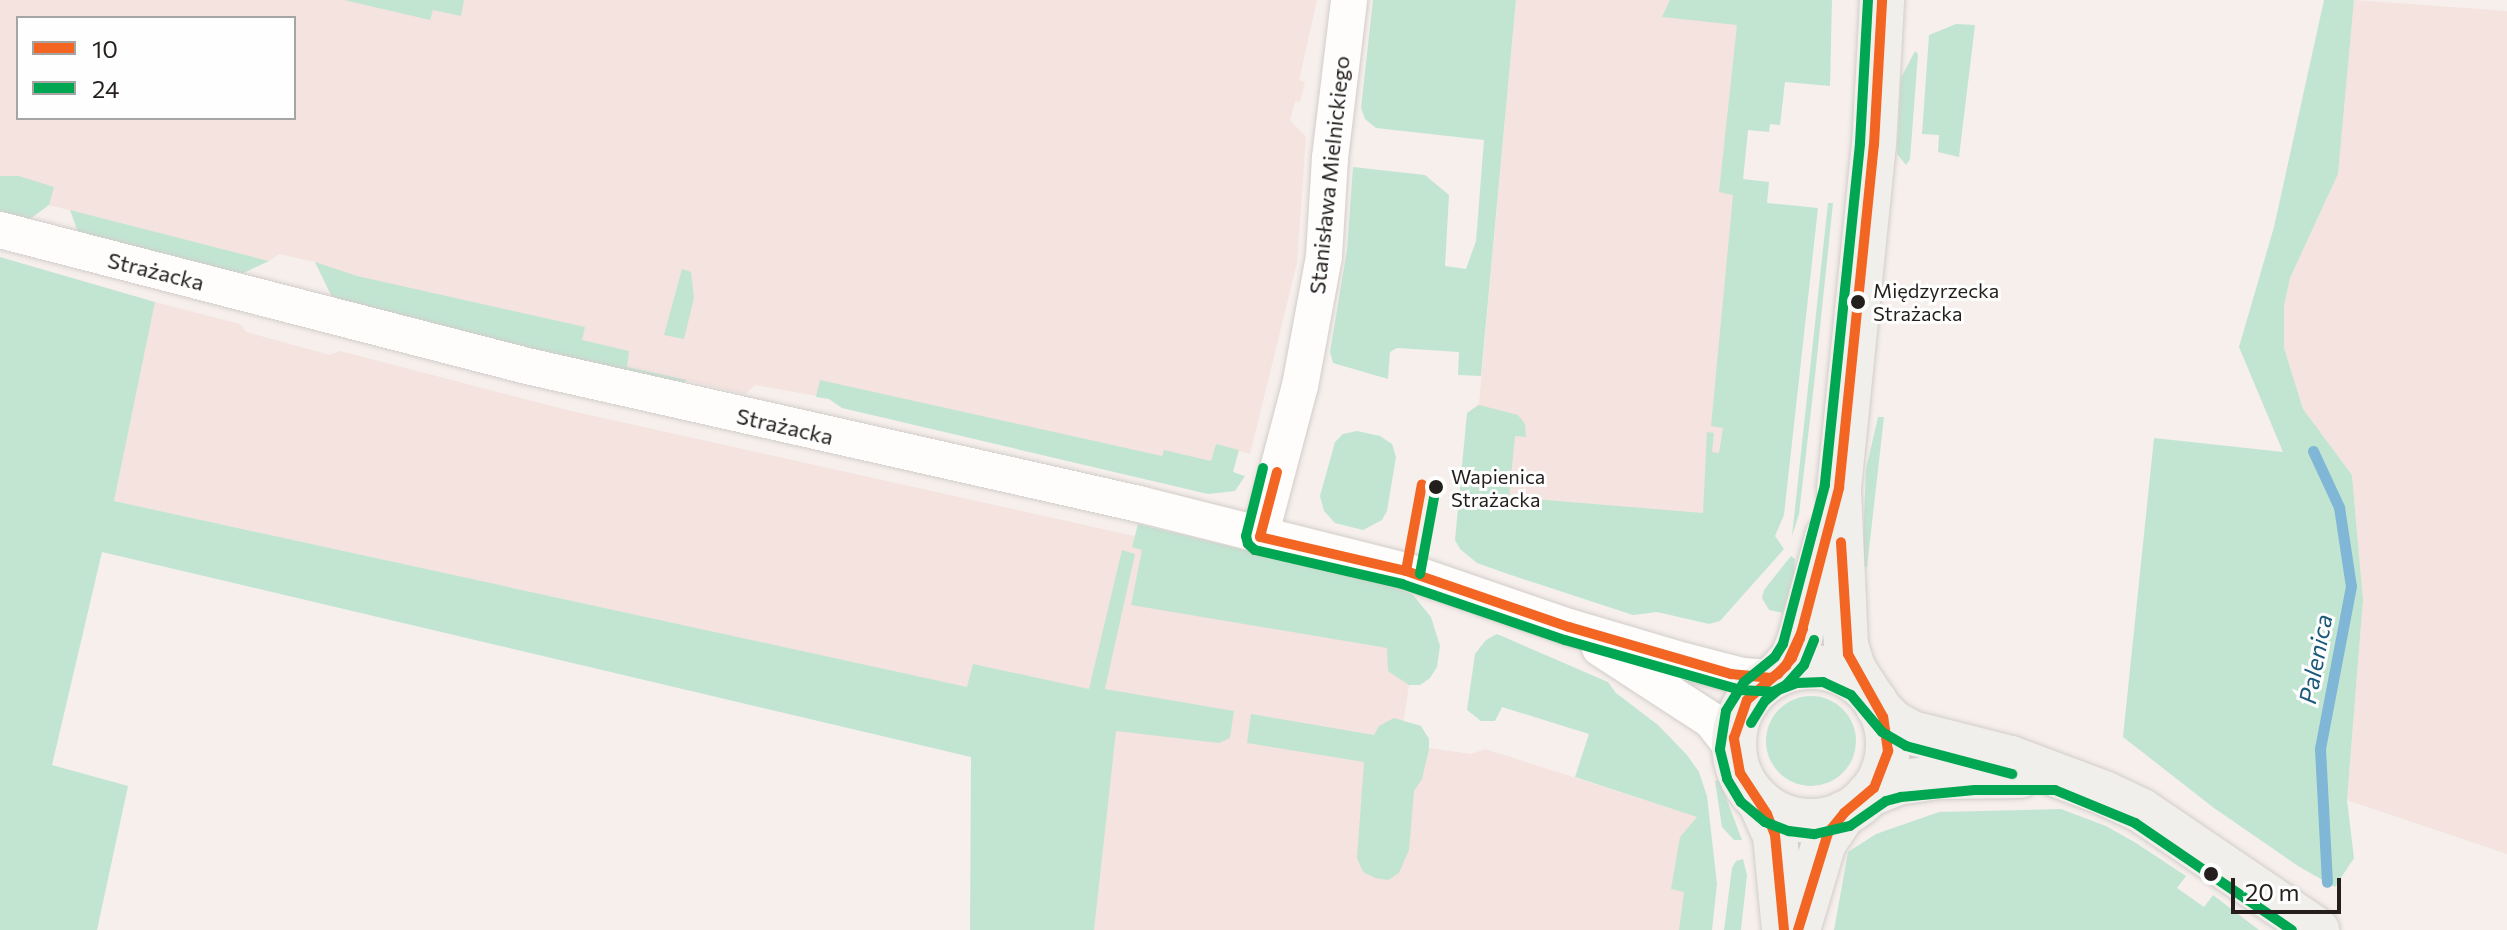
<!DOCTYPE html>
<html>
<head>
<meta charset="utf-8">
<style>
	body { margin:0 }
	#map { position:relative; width:2507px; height:930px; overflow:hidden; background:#f6efec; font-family:Commissioner,sans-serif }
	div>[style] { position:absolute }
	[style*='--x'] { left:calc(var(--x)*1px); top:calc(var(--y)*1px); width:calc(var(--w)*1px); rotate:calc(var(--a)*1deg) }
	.industrial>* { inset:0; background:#f4e3df }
	.green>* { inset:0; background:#c2e5d2 }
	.round { border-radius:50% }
	.stream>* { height:11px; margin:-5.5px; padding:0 5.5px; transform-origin:5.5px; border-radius:5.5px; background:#80b6d6 }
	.roads { filter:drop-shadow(0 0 2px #d2cdca) drop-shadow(0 0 2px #d2cdca) }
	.street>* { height:36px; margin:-18px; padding:0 18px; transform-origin:18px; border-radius:18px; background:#fefdfc }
	.secondary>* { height:44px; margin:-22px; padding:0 22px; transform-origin:22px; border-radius:22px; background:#f1efec }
	.secondary>.ring { margin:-22px; padding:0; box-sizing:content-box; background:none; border:44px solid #f1efec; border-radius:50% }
	.bus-1>* { height:10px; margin:-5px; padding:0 5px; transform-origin:5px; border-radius:5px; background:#f26522 }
	.bus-2>* { height:10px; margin:-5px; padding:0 5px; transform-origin:5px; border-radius:5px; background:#00a651 }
	.dots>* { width:22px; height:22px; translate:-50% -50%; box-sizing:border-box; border:4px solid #fefefe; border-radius:50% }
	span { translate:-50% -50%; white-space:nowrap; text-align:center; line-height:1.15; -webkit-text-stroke:6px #fefefe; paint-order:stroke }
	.bus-label { font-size:20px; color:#241f1d }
	.left { translate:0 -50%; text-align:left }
	.street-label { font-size:22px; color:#241f1d }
	.water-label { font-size:24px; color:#1c5879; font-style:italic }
	.legend { position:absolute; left:16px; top:16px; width:280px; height:104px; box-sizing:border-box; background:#fefefe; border:2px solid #a7a5a4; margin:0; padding:10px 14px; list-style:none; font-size:24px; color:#241f1d }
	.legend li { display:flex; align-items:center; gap:16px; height:40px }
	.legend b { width:40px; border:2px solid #a7a5a4 }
	.scale { position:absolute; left:2231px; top:878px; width:110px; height:36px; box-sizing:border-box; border:4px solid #241f1d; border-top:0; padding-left:10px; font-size:24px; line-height:28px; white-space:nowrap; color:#241f1d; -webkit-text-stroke:6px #fefefe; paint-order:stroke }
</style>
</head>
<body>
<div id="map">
	<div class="industrial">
		<div style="clip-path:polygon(evenodd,0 0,1317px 0,1299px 80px,1305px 82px,1300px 102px,1295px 101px,1290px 120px,1306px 137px,1297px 263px,1250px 454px,1216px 444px,1211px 465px,755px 385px,745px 394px,333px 299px,315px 262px,279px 254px,269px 261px,49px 205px,0 187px,0 0,18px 18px,294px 18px,294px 118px,18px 118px,18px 18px)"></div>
		<div style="clip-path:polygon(1516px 0,1776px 0,1748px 130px,1743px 179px,1725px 571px,1468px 545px,1467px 413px,1479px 404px)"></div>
		<div style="clip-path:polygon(2354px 0,2507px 11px,2507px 854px,2347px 800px,2363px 600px,2352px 475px,2303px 409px,2284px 348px,2284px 306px,2290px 278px,2338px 174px)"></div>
		<div style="clip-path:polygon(155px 302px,240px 324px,246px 332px,330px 355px,340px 351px,567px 410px,1134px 536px,1415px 612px,1425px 663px,1409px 685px,1400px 744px,1471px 754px,1485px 749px,1698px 817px,1685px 930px,1046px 930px,1093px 715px,114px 501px)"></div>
	</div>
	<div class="green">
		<div style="clip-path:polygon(344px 0,464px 0,461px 16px,433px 10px,430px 20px)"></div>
		<div style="clip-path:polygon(1373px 0,1516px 0,1481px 376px,1458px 375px,1459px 352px,1397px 348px,1390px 352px,1388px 379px,1333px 363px,1330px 352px,1347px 250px,1353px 167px,1425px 175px,1449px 195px,1445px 266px,1466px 269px,1476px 241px,1484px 140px,1376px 128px,1365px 119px,1361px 108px)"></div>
		<div style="clip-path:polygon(1670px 0,1832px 0,1830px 86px,1785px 82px,1780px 125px,1770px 124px,1769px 132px,1748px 130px,1743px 179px,1769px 182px,1767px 203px,1818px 208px,1784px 515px,1775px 536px,1784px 549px,1720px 621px,1709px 624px,1657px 612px,1633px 615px,1505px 573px,1477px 563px,1460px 549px,1455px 540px,1467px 413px,1479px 405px,1518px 415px,1525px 424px,1526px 437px,1515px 436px,1509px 497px,1703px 513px,1707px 432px,1714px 433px,1712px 452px,1719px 453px,1723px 428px,1711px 426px,1733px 195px,1719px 192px,1737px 25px,1662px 17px)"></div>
		<div style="clip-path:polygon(2324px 0,2354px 0,2338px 174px,2290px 278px,2284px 306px,2284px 348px,2303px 409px,2352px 475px,2363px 600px,2347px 800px,2354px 858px,2335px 887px,2298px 866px,2214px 808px,2123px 737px,2154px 438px,2283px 452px,2239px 347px,2274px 227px)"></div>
		<div style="clip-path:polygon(1956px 24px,1975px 25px,1959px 157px,1938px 152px,1939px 135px,1922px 134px,1929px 35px)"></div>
		<div style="clip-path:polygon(1915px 51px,1918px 54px,1910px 159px,1906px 165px,1897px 154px,1901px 78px)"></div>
		<div style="clip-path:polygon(0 176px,19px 176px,54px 187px,49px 205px,30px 219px,0 211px)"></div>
		<div style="clip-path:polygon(1828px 203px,1833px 203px,1815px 376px,1799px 514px,1792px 536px)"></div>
		<div style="clip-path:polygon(70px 210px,269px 261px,239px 275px,78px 232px)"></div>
		<div style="clip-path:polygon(0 257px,155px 302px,114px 501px,967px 687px,973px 664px,1089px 689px,1122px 550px,1135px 554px,1105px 689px,1234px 711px,1230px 738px,1219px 743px,1116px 731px,1094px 930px,970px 930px,971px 757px,102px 552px,52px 765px,128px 786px,97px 930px,0 930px)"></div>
		<div style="clip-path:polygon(315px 262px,357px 276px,585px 327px,582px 340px,629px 351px,627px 367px,687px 380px,680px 386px,333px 299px)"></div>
		<div style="clip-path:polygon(682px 269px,691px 272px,694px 298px,684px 339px,664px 335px)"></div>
		<div style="clip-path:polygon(820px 380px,1162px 456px,1164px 450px,1211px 461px,1216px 444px,1239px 450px,1233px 472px,1245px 476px,1235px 491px,1208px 494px,842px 408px,829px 399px,816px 397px)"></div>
		<div style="clip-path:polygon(1878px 417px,1884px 417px,1867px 567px,1862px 567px,1866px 469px)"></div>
		<div style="clip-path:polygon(1357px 431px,1380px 436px,1392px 444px,1396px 457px,1387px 511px,1382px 520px,1363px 530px,1335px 523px,1324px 511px,1320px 496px,1335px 442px,1343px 434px)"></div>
		<div style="clip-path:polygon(1138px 524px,1398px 588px,1413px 595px,1431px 617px,1440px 646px,1437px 667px,1430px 678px,1420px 685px,1409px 685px,1388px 671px,1387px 648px,1131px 605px,1142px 550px,1132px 547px)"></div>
		<div style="clip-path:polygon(1791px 556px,1795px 559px,1794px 573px,1783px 613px,1769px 610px,1762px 598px,1764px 590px)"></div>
		<div style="clip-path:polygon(1497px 634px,1608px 682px,1616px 693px,1658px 725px,1687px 755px,1699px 772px,1707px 796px,1717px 884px,1712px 930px,1679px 930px,1684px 892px,1671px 889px,1680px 837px,1697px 817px,1575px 777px,1589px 734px,1502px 707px,1495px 721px,1481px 721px,1467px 710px,1475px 654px,1486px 640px)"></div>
		<div class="round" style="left:1766px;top:696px;width:90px;height:90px"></div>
		<div style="clip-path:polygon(1251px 714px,1374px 735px,1379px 726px,1394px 718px,1421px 726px,1429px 739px,1429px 749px,1422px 779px,1414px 791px,1409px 850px,1399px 873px,1388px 880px,1375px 878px,1363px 872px,1357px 858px,1364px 762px,1247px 743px)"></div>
		<div style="clip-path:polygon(1719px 780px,1733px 816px,1742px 840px,1734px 840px,1722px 827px,1715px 781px)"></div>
		<div style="clip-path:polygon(2061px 809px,2106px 826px,2136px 843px,2186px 876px,2177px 888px,2204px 907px,2213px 895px,2259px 930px,1834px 930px,1848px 852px,1876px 834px,1939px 812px)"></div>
		<div style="clip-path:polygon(1743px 859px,1747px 875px,1741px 930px,1724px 930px,1732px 868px,1736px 861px)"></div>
	</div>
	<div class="stream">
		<div style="--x:2313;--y:451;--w:62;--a:65.1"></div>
		<div style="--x:2339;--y:507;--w:80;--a:81.4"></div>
		<div style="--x:2351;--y:586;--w:166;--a:100.8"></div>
		<div style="--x:2320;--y:749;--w:133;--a:87"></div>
	</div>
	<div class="roads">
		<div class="street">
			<div style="--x:0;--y:230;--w:544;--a:14.47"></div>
			<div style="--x:527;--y:366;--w:627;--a:12.71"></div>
			<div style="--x:1139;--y:504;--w:275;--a:14.1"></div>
			<div style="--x:1406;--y:571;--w:172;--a:19"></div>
			<div style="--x:1569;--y:627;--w:120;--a:16.5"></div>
			<div style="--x:1684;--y:661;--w:60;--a:14.5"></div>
			<div style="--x:1742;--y:676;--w:29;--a:4"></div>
			<div style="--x:1260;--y:537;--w:156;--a:-75.2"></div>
			<div style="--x:1300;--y:386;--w:132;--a:-79.5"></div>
			<div style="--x:1324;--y:256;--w:98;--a:-86.5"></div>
			<div style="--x:1330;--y:158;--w:159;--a:-83.1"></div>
			<div style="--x:1600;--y:648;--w:132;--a:33"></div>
			<div style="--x:1711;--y:720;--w:37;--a:52"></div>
		</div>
		<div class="secondary">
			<div class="ring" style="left:1734px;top:667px;width:110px;height:110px"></div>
			<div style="--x:1778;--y:674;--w:21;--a:-49"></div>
			<div style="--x:1792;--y:658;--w:22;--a:-68"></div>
			<div style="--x:1800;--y:638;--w:105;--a:-75"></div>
			<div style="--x:1869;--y:693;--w:27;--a:-123"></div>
			<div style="--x:1854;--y:670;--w:26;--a:-108"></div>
			<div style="--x:1846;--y:645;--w:157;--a:-92.6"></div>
			<div style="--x:1839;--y:488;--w:345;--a:-84.2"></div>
			<div style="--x:1874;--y:145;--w:145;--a:-86.8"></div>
			<div style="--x:1878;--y:707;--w:21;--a:47"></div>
			<div style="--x:1892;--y:722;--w:23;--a:29"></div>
			<div style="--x:1912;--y:733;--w:102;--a:14.2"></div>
			<div style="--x:2011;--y:758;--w:99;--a:20.6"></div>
			<div style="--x:2104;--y:793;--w:42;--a:25.3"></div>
			<div style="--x:2142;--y:811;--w:212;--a:34.2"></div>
			<div style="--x:1868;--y:795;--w:32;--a:-22"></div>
			<div style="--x:1898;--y:783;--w:40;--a:-8.5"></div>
			<div style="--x:1938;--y:777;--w:82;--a:-0.7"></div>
			<div style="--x:1760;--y:802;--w:36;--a:66"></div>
			<div style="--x:1775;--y:835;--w:95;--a:84.6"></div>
			<div style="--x:1798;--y:930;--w:91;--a:-73.4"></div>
			<div style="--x:1824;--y:843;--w:36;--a:-56"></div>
		</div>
	</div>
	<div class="bus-1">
		<div style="--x:1277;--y:472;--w:67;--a:104.7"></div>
		<div style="--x:1260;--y:537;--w:150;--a:13.1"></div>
		<div style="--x:1406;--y:571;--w:172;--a:19"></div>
		<div style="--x:1569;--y:627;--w:169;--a:16.2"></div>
		<div style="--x:1731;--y:674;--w:40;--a:5.7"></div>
		<div style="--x:1771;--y:678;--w:8;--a:-30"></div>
		<div style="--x:1778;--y:674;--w:21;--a:-49"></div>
		<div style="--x:1792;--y:658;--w:22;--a:-68"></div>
		<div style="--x:1800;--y:638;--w:155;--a:-75.4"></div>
		<div style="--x:1839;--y:488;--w:345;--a:-84.2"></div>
		<div style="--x:1874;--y:145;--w:145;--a:-86.8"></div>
		<div style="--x:1406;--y:571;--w:88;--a:-79.6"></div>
		<div style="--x:1784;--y:930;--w:95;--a:-95.4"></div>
		<div style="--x:1775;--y:835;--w:22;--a:-111"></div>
		<div style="--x:1767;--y:814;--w:49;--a:-123.4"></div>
		<div style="--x:1740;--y:773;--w:36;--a:-100"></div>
		<div style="--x:1734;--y:738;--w:40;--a:-71.1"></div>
		<div style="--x:1747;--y:700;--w:52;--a:-41.1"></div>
		<div style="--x:1786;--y:666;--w:41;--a:-65.3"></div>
		<div style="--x:1798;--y:930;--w:102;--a:-72.8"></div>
		<div style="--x:1828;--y:833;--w:26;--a:-51"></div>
		<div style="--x:1844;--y:813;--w:39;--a:-40"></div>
		<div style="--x:1874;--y:788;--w:40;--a:-69"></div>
		<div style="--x:1888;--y:751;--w:34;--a:-98"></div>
		<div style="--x:1883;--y:717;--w:72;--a:-119.1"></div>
		<div style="--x:1848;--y:654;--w:112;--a:-93.6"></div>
	</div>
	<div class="bus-2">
		<div style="--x:1868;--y:0;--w:144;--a:93.2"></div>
		<div style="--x:1860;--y:144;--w:343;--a:95.9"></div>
		<div style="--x:1825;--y:485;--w:164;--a:104.8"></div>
		<div style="--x:1783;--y:644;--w:15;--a:122"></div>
		<div style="--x:1775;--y:657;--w:40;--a:141"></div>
		<div style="--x:1744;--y:682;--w:34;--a:122"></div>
		<div style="--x:1726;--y:711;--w:39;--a:99"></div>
		<div style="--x:1720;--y:750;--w:30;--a:76"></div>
		<div style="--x:1727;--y:779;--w:27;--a:59"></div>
		<div style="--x:1741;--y:802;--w:31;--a:40"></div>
		<div style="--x:1765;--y:822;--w:26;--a:21"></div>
		<div style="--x:1789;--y:831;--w:26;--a:7"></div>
		<div style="--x:1815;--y:834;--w:36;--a:-13"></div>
		<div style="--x:1850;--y:826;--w:44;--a:-34.8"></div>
		<div style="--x:1886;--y:801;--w:16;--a:-15"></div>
		<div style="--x:1901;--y:797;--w:74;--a:-5.4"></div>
		<div style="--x:1975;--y:790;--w:80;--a:0"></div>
		<div style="--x:2055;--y:790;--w:87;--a:22.4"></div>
		<div style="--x:2135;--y:823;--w:190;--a:34.3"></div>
		<div style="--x:1263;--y:468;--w:70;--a:104"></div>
		<div style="--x:1246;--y:536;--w:8;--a:76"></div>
		<div style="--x:1248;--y:544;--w:9;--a:41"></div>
		<div style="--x:1255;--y:550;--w:151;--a:13"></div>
		<div style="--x:1402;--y:584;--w:172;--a:19"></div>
		<div style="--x:1565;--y:640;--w:182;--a:15.9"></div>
		<div style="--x:1740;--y:690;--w:33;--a:3"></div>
		<div style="--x:1773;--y:692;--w:15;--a:-28"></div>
		<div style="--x:1786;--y:685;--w:27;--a:-48"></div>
		<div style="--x:1804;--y:665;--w:27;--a:-68"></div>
		<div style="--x:1420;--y:574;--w:88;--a:-79.6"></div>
		<div style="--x:1751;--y:723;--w:26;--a:-58"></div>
		<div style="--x:1765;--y:701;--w:17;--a:-40"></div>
		<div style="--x:1778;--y:690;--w:20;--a:-20"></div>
		<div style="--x:1797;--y:683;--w:26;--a:-2"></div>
		<div style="--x:1823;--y:682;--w:31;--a:25"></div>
		<div style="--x:1851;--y:695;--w:48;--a:50"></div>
		<div style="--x:1882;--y:732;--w:28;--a:30"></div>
		<div style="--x:1906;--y:746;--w:110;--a:14.8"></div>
	</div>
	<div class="dots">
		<div style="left:1858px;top:302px;background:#241f1d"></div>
		<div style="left:1436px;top:487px;background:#241f1d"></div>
		<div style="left:2211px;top:874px;background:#241f1d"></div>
	</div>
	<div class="bus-label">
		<span class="left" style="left:1873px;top:302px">Międzyrzecka<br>Strażacka</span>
		<span class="left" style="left:1451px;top:488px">Wapienica<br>Strażacka</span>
	</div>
	<div class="street-label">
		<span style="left:1329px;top:175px;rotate:-84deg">Stanisława Mielnickiego</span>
		<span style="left:156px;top:271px;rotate:14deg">Strażacka</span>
		<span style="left:785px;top:426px;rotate:13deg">Strażacka</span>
	</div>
	<div class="water-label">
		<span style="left:2315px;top:659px;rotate:-79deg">Palenica</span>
	</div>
	<ul class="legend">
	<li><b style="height:10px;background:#f26522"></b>10</li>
	<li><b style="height:10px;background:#00a651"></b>24</li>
	</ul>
	<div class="scale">20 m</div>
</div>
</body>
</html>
